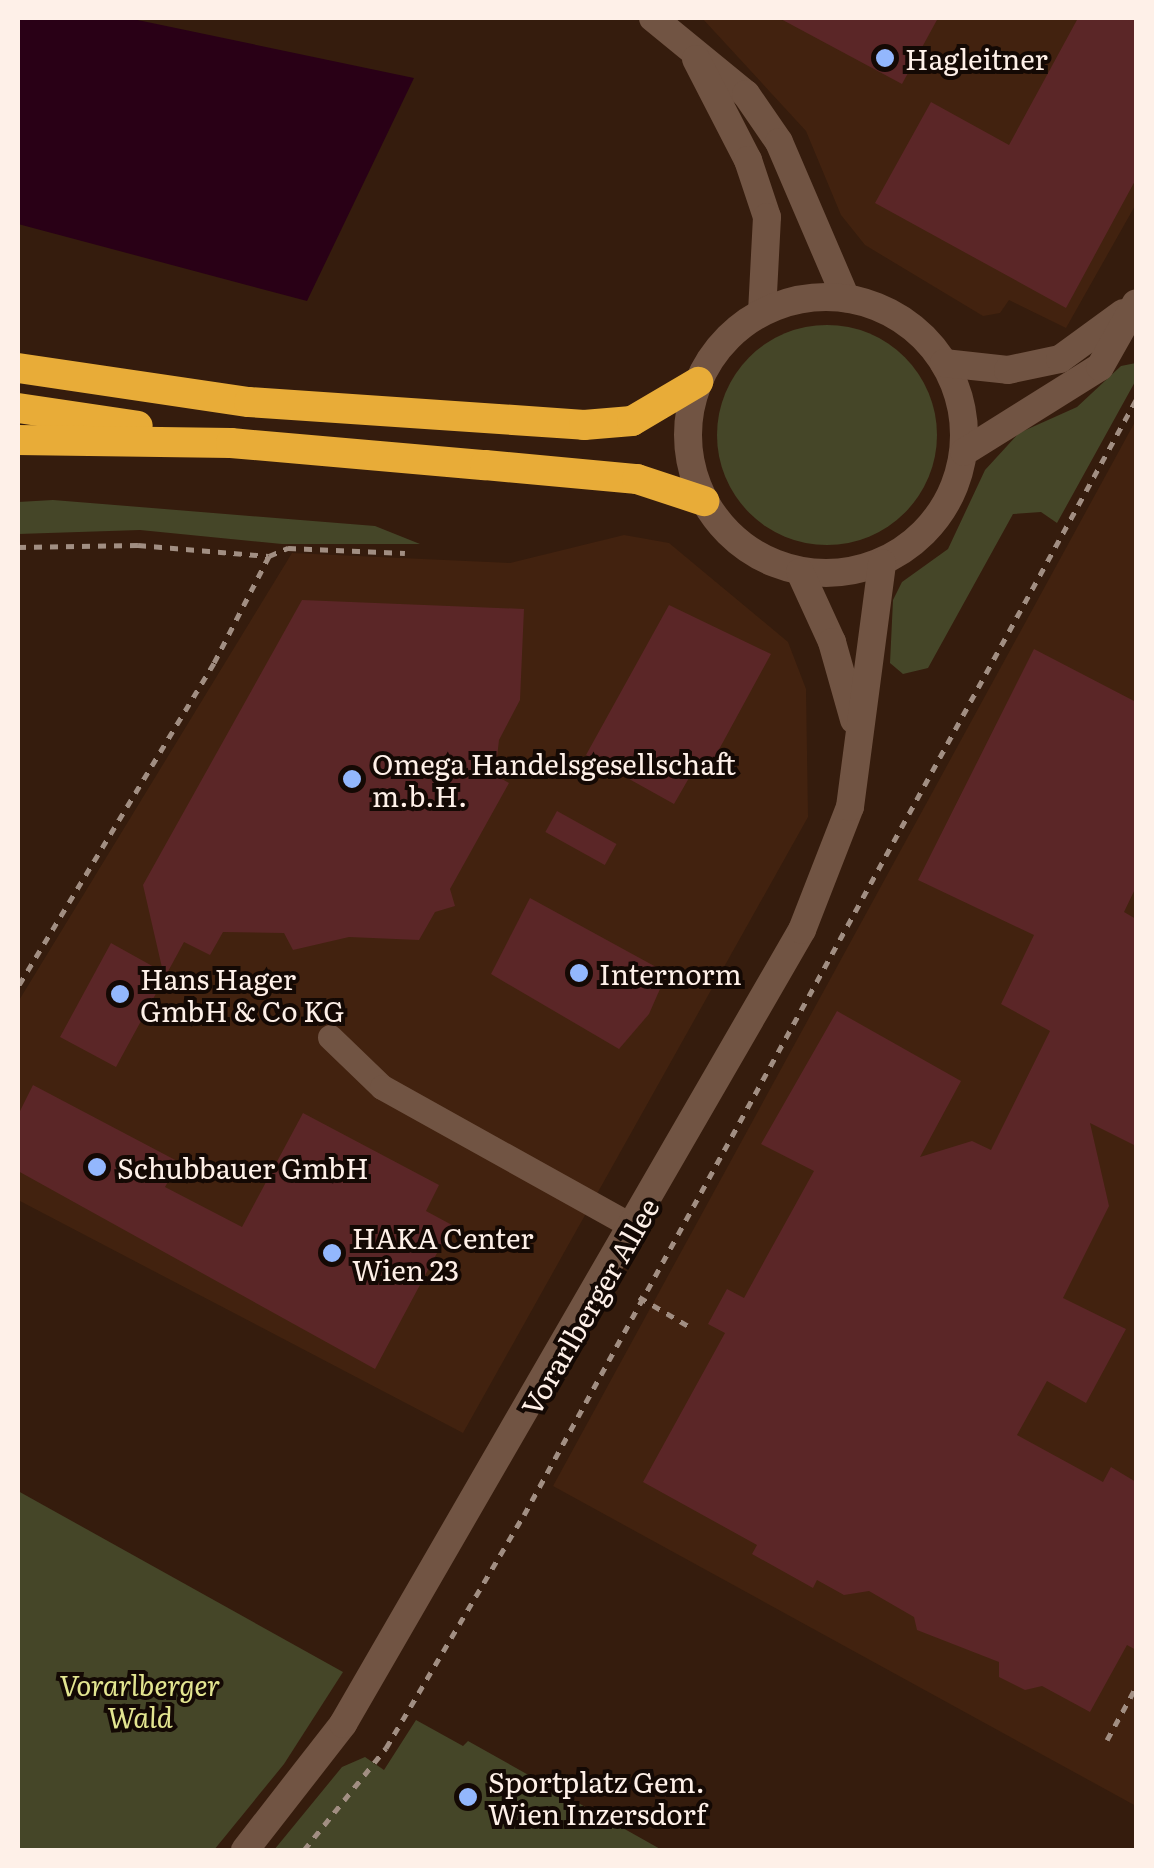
<!DOCTYPE html>
<html>
<head>
<meta charset="utf-8">
<style>
	body { margin:0 }
	#map { position:relative; width:1154px; height:1868px; overflow:hidden; background:#351c0d; font-family:Literata,serif }
	div>[style] { position:absolute }
	[style*='--x'] { left:calc(var(--x)*1px); top:calc(var(--y)*1px); width:calc(var(--w)*1px); rotate:calc(var(--a)*1deg) }
	.built>* { inset:0; background:#42220f }
	.green>* { inset:0; background:#454628 }
	.round { border-radius:50% }
	.water>* { inset:0; background:#290016 }
	.building>* { inset:0; background:#5b2627; transform-origin:0 0 }
	.path>* { height:5px; margin-top:-2.5px; transform-origin:0; background:repeating-linear-gradient(90deg,#a18e82 0 8px,transparent 0 16px) }
	.minor>* { height:25px; margin:-12.5px; padding:0 12.5px; transform-origin:12.5px; border-radius:12.5px; background:#715443 }
	.secondary>* { height:28px; margin:-14px; padding:0 14px; transform-origin:14px; border-radius:14px; background:#715443 }
	.secondary>.ring { margin:-14px; padding:0; box-sizing:content-box; background:none; border:28px solid #715443; border-radius:50% }
	.motorway>* { height:30px; margin:-15px; padding:0 15px; transform-origin:15px; border-radius:15px; background:#e8ac38 }
	.dots>* { width:28px; height:28px; translate:-50% -50%; box-sizing:border-box; border:5px solid #140904; border-radius:50% }
	span { translate:-50% -50%; white-space:nowrap; text-align:center; line-height:1.15; -webkit-text-stroke:8px #140904; paint-order:stroke }
	.poi-label { font-size:28px; color:#fef0e8 }
	.left { translate:0 -50%; text-align:left }
	.street-label { font-size:28px; color:#fef0e8 }
	.park-label { font-size:28px; color:#e3e590; font-style:italic }
	.frame { position:absolute; inset:0; border:20px solid #fef0e8; pointer-events:none }
</style>
</head>
<body>
<div id="map">
	<div class="built">
		<div style="clip-path:polygon(702px 18px,1136px 18px,1136px 204px,1066px 328px,1009px 300px,1000px 313px,983px 316px,865px 245px,841px 215px,806px 131px)"></div>
		<div style="clip-path:polygon(1136px 420px,1136px 1806px,553px 1486px)"></div>
		<div style="clip-path:polygon(624px 535px,669px 543px,788px 642px,806px 689px,808px 817px,463px 1433px,18px 1200px,18px 1002px,292px 553px,510px 563px)"></div>
	</div>
	<div class="green">
		<div class="round" style="left:717px;top:325px;width:220px;height:220px"></div>
		<div style="clip-path:polygon(1136px 363px,1136px 380px,1057px 523px,1041px 512px,1013px 514px,928px 668px,903px 674px,890px 663px,893px 600px,902px 582px,948px 549px,985px 470px,1019px 433px,1077px 407px,1121px 366px)"></div>
		<div style="clip-path:polygon(53px 500px,375px 526px,420px 544px,282px 544px,140px 530px,18px 534px,18px 502px)"></div>
		<div style="clip-path:polygon(18px 1491px,343px 1672px,284px 1764px,214px 1850px,18px 1850px)"></div>
		<div style="clip-path:polygon(416px 1720px,463px 1746px,468px 1741px,662px 1850px,274px 1850px,342px 1767px,365px 1757px,384px 1770px)"></div>
	</div>
	<div class="water">
		<div style="clip-path:polygon(18px 18px,128px 18px,414px 78px,307px 301px,18px 224px)"></div>
	</div>
	<div class="building">
		<div style="clip-path:polygon(779px 18px,938px 18px,902px 84px)"></div>
		<div style="clip-path:polygon(1078px 18px,1136px 18px,1136px 179px,1066px 308px,875px 203px,931px 102px,1009px 145px)"></div>
		<div style="clip-path:polygon(302px 600px,524px 609px,520px 700px,499px 740px,495px 775px,509px 783px,450px 889px,455px 906px,435px 912px,419px 940px,349px 937px,293px 950px,284px 933px,223px 932px,210px 955px,184px 942px,116px 1067px,60px 1037px,111px 943px,163px 972px,143px 885px)"></div>
		<div style="clip-path:polygon(669px 605px,771px 654px,704px 777px,693px 771px,674px 804px,586px 755px)"></div>
		<div style="clip-path:polygon(1034px 649px,1136px 702px,1136px 887px,1124px 912px,1136px 919px,1136px 1146px,1090px 1123px,1109px 1206px,1063px 1298px,1126px 1329px,1086px 1403px,1047px 1381px,1017px 1435px,1103px 1482px,1111px 1467px,1136px 1482px,1136px 1650px,1127px 1645px,1090px 1712px,1042px 1686px,1025px 1690px,999px 1677px,999px 1662px,917px 1630px,914px 1617px,869px 1591px,844px 1595px,817px 1580px,813px 1588px,752px 1554px,757px 1545px,643px 1482px,725px 1333px,708px 1324px,727px 1289px,744px 1298px,814px 1171px,761px 1144px,837px 1011px,961px 1081px,920px 1157px,972px 1141px,991px 1150px,1050px 1031px,1001px 1004px,1034px 935px,918px 880px)"></div>
		<div style="left:557px;top:811px;width:68px;height:24px;rotate:29deg"></div>
		<div style="clip-path:polygon(530px 898px,667px 973px,649px 1014px,619px 1049px,491px 974px)"></div>
		<div style="clip-path:polygon(33px 1085px,179px 1162px,165px 1187px,242px 1227px,303px 1113px,439px 1185px,426px 1211px,452px 1225px,375px 1369px,18px 1171px,18px 1115px)"></div>
	</div>
	<div class="path">
		<div style="--x:18;--y:547;--w:120;--a:-1"></div>
		<div style="--x:138;--y:545;--w:131;--a:4.8"></div>
		<div style="--x:269;--y:556;--w:120;--a:117.2"></div>
		<div style="--x:214;--y:663;--w:378;--a:121.2"></div>
		<div style="--x:269;--y:556;--w:21;--a:-23"></div>
		<div style="--x:288;--y:548;--w:117;--a:2.4"></div>
		<div style="--x:639;--y:1297;--w:59;--a:30.5"></div>
		<div style="--x:1107;--y:1740;--w:60;--a:-61.3"></div>
		<div style="--x:304;--y:1850;--w:131;--a:-51.2"></div>
		<div style="--x:386;--y:1748;--w:271;--a:-59.4"></div>
		<div style="--x:524;--y:1515;--w:1272;--a:-61.24"></div>
	</div>
	<div class="minor">
		<div style="--x:330;--y:1037;--w:72;--a:43.9"></div>
		<div style="--x:382;--y:1087;--w:290;--a:29.1"></div>
	</div>
	<div class="secondary">
		<div style="--x:653;--y:18;--w:120;--a:39.3"></div>
		<div style="--x:746;--y:94;--w:58;--a:55.5"></div>
		<div style="--x:779;--y:142;--w:170;--a:66.8"></div>
		<div style="--x:696;--y:59;--w:114;--a:62.8"></div>
		<div style="--x:748;--y:160;--w:60;--a:71.6"></div>
		<div style="--x:767;--y:217;--w:95;--a:93"></div>
		<div class="ring" style="left:688px;top:297px;width:248px;height:248px"></div>
		<div style="--x:944;--y:363;--w:64;--a:6.2"></div>
		<div style="--x:1008;--y:370;--w:53;--a:-11.9"></div>
		<div style="--x:1060;--y:359;--w:78;--a:-36.1"></div>
		<div style="--x:964;--y:452;--w:160;--a:-32"></div>
		<div style="--x:1100;--y:367;--w:73;--a:-60.6"></div>
		<div style="--x:800;--y:572;--w:77;--a:65.4"></div>
		<div style="--x:832;--y:642;--w:81;--a:74.2"></div>
		<div style="--x:245;--y:1850;--w:160;--a:-52.1"></div>
		<div style="--x:343;--y:1724;--w:917;--a:-59.97"></div>
		<div style="--x:802;--y:930;--w:132;--a:-68.7"></div>
		<div style="--x:850;--y:807;--w:246;--a:-82.5"></div>
	</div>
	<div class="motorway">
		<div style="--x:18;--y:368;--w:233;--a:8.4"></div>
		<div style="--x:249;--y:402;--w:336;--a:3.9"></div>
		<div style="--x:584;--y:425;--w:48;--a:-4.8"></div>
		<div style="--x:632;--y:421;--w:77;--a:-30.6"></div>
		<div style="--x:18;--y:408;--w:121;--a:8.5"></div>
		<div style="--x:18;--y:440;--w:213;--a:0.8"></div>
		<div style="--x:231;--y:443;--w:255;--a:5"></div>
		<div style="--x:485;--y:465;--w:153;--a:5.3"></div>
		<div style="--x:637;--y:479;--w:71;--a:18.2"></div>
	</div>
	<div class="dots">
		<div style="left:885px;top:58px;background:#93b7fd"></div>
		<div style="left:352px;top:779px;background:#93b7fd"></div>
		<div style="left:579px;top:973px;background:#93b7fd"></div>
		<div style="left:120px;top:994px;background:#93b7fd"></div>
		<div style="left:97px;top:1167px;background:#93b7fd"></div>
		<div style="left:332px;top:1253px;background:#93b7fd"></div>
		<div style="left:468px;top:1797px;background:#93b7fd"></div>
	</div>
	<div class="poi-label">
		<span class="left" style="left:905px;top:58px">Hagleitner</span>
		<span class="left" style="left:372px;top:779px">Omega Handelsgesellschaft<br>m.b.H.</span>
		<span class="left" style="left:599px;top:973px">Internorm</span>
		<span class="left" style="left:140px;top:994px">Hans Hager<br>GmbH &amp; Co KG</span>
		<span class="left" style="left:117px;top:1167px">Schubbauer GmbH</span>
		<span class="left" style="left:352px;top:1253px">HAKA Center<br>Wien 23</span>
		<span class="left" style="left:488px;top:1797px">Sportplatz Gem.<br>Wien Inzersdorf</span>
	</div>
	<div class="street-label">
		<span style="left:589px;top:1306px;rotate:-60deg">Vorarlberger Allee</span>
	</div>
	<div class="park-label">
		<span style="left:140px;top:1700px">Vorarlberger<br>Wald</span>
	</div>
	<div class="frame"></div>
</div>
</body>
</html>
